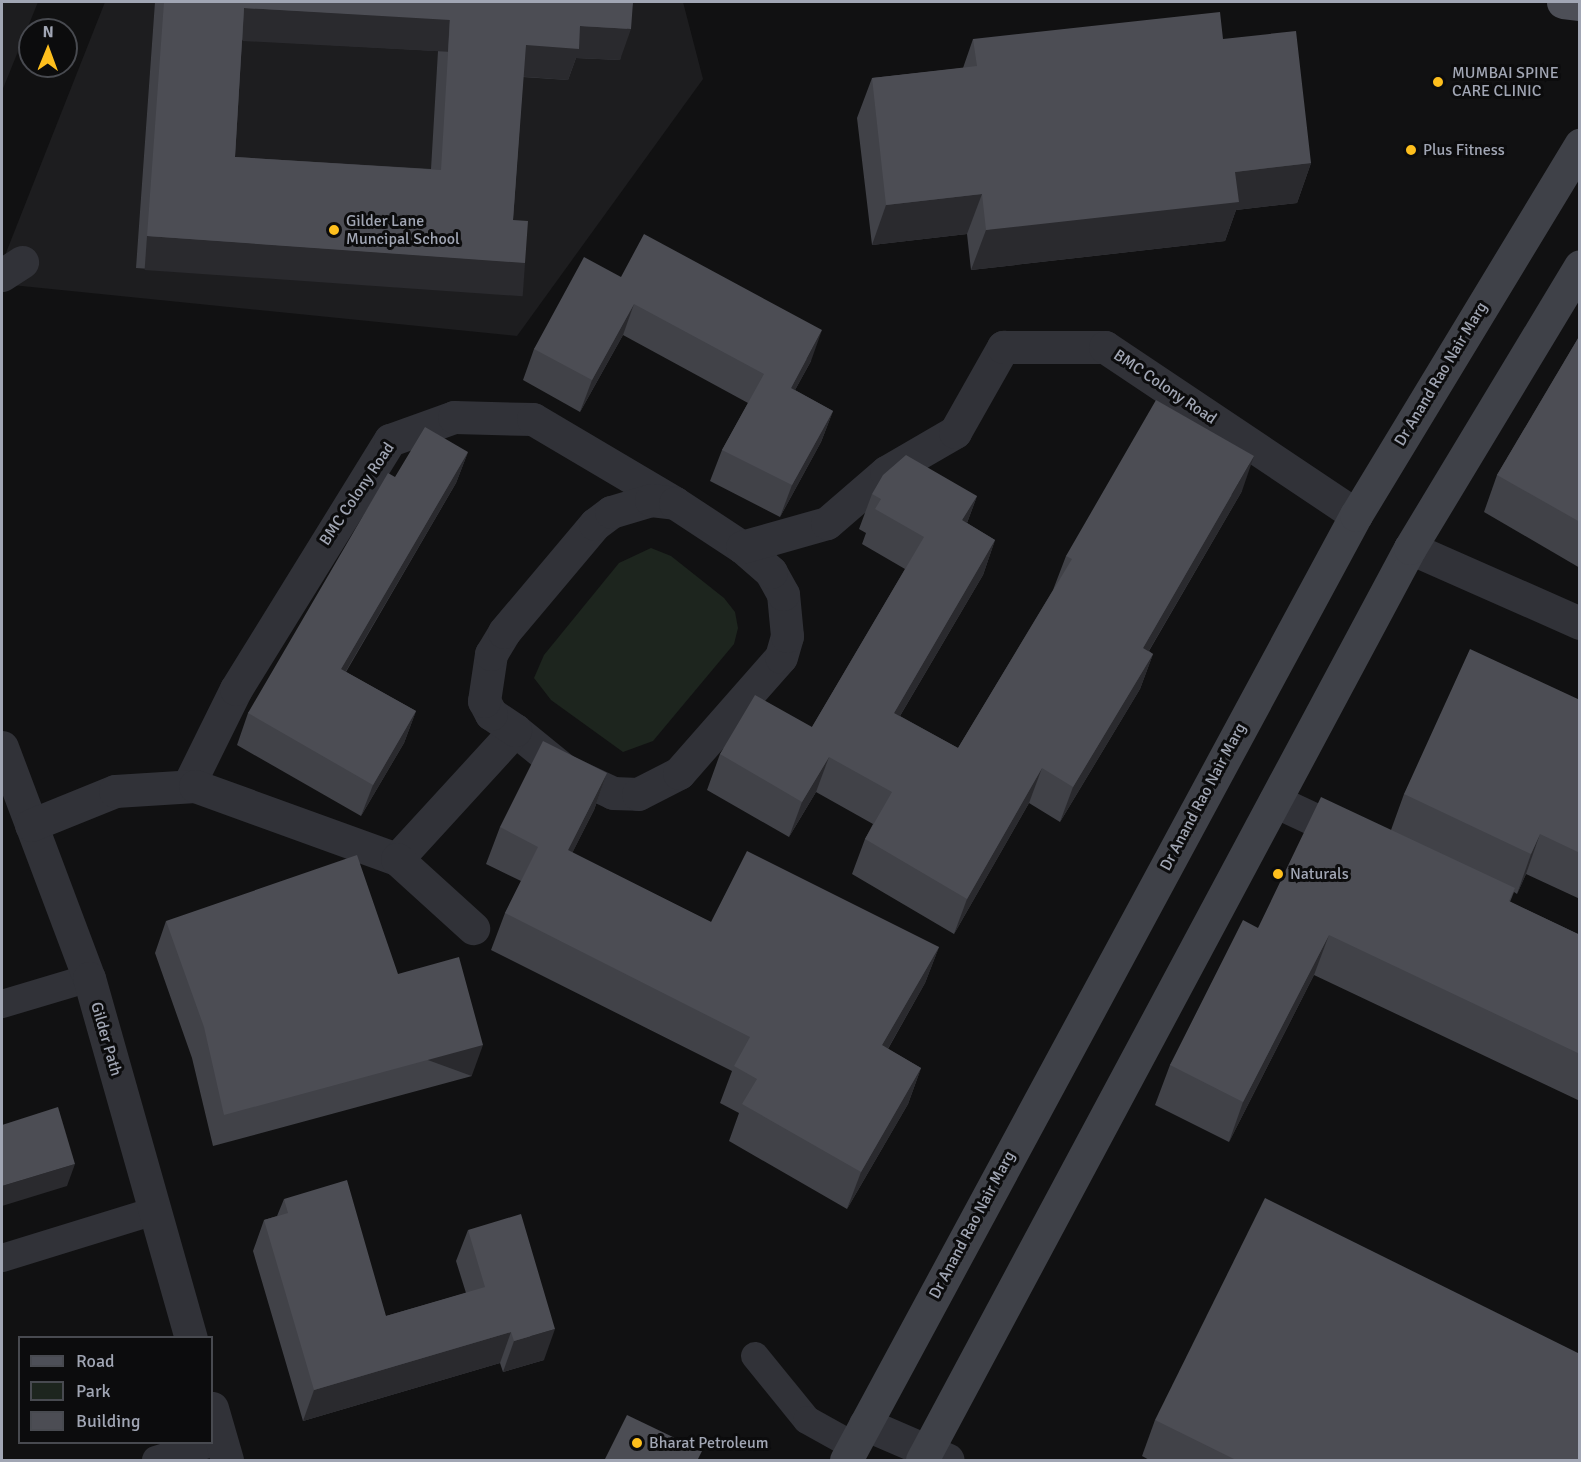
<!DOCTYPE html>
<html>
<head>
<meta charset="utf-8">
<style>
	body { margin:0 }
	#map { position:relative; width:1581px; height:1462px; overflow:hidden; background:#111112; font-family:Signika,sans-serif }
	div>[style] { position:absolute }
	[style*='--x'] { left:calc(var(--x)*1px); top:calc(var(--y)*1px); width:calc(var(--w)*1px); rotate:calc(var(--a)*1deg) }
	.built>* { inset:0; background:#1d1d1f }
	.green>* { inset:0; background:#1d251e }
	.service>* { height:28px; margin:-14px; padding:0 14px; transform-origin:14px; border-radius:14px; background:#313238 }
	.minor>* { height:33px; margin:-16.5px; padding:0 16.5px; transform-origin:16.5px; border-radius:16.5px; background:#313238 }
	.secondary>* { height:33px; margin:-16.5px; padding:0 16.5px; transform-origin:16.5px; border-radius:16.5px; background:#3f4148 }
	.primary>* { height:33px; margin:-16.5px; padding:0 16.5px; transform-origin:16.5px; border-radius:16.5px; background:#4d4f57 }
	.wall>* { inset:0; background:#414248 }
	.shaded-wall>* { inset:0; background:#2a2a2e; transform-origin:0 0 }
	.building>* { inset:0; background:#4c4d54 }
	.dots>* { width:16px; height:16px; translate:-50% -50%; box-sizing:border-box; border:3px solid #0c0c0d; border-radius:50% }
	span { translate:-50% -50%; white-space:nowrap; text-align:center; line-height:1.15; -webkit-text-stroke:6px #0c0c0d; paint-order:stroke }
	.poi-label { font-size:16px; color:#a1a6b4 }
	.left { translate:0 -50%; text-align:left }
	.street-label { font-size:16px; color:#a1a6b4 }
	.frame { position:absolute; inset:0; border:3px solid #a1a6b4; pointer-events:none }
	.legend { position:absolute; left:18px; top:1336px; width:195px; height:108px; box-sizing:border-box; background:#0c0c0d; border:2px solid #484a50; margin:0; padding:8px 10px; list-style:none; font-size:18px; color:#a1a6b4 }
	.legend li { display:flex; align-items:center; gap:12px; height:30px }
	.legend b { width:30px; border:2px solid #484a50 }
	.north { position:absolute; left:18px; top:18px; width:60px; height:60px; box-sizing:border-box; background:#0c0c0d; border:2px solid #484a50; border-radius:50%; rotate:1deg; font-size:16px; font-weight:700; line-height:24px; text-align:center; color:#a1a6b4 }
	.north::after { content:''; display:block; margin:auto; width:21px; height:27px; background:#febf1d; clip-path:polygon(50% 0,100% 100%,50% 72%,0 100%) }
</style>
</head>
<body>
<div id="map">
	<div class="built">
		<div style="clip-path:polygon(2px 2px,38px 2px,2px 91px)"></div>
		<div style="clip-path:polygon(105px 2px,683px 2px,703px 79px,517px 336px,2px 284px,2px 263px)"></div>
	</div>
	<div class="green">
		<div style="clip-path:polygon(651px 548px,671px 556px,724px 598px,735px 612px,738px 628px,734px 644px,653px 741px,623px 752px,551px 700px,534px 678px,544px 655px,619px 563px)"></div>
	</div>
	<div class="service">
		<div style="--x:2;--y:1004;--w:91;--a:-16.6"></div>
		<div style="--x:2;--y:1258;--w:160;--a:-17.1"></div>
		<div style="--x:755;--y:1356;--w:82;--a:50.9"></div>
		<div style="--x:807;--y:1420;--w:54;--a:29"></div>
		<div style="--x:156;--y:1460;--w:68;--a:-17.1"></div>
	</div>
	<div class="minor">
		<div style="--x:2;--y:275;--w:24;--a:-33"></div>
		<div style="--x:1410;--y:548;--w:186;--a:23.8"></div>
		<div style="--x:515;--y:730;--w:63;--a:39.2"></div>
		<div style="--x:564;--y:770;--w:54;--a:25.1"></div>
		<div style="--x:613;--y:793;--w:25;--a:2"></div>
		<div style="--x:638;--y:794;--w:46;--a:-27.1"></div>
		<div style="--x:679;--y:773;--w:154;--a:-48.7"></div>
		<div style="--x:781;--y:657;--w:22;--a:-74"></div>
		<div style="--x:787;--y:636;--w:42;--a:-95.4"></div>
		<div style="--x:783;--y:594;--w:25;--a:-119"></div>
		<div style="--x:771;--y:572;--w:38;--a:-139"></div>
		<div style="--x:2;--y:747;--w:247;--a:69.4"></div>
		<div style="--x:89;--y:978;--w:374;--a:74.2"></div>
		<div style="--x:188;--y:786;--w:108;--a:-63.7"></div>
		<div style="--x:236;--y:689;--w:293;--a:-58.3"></div>
		<div style="--x:390;--y:440;--w:68;--a:-19.8"></div>
		<div style="--x:454;--y:417;--w:79;--a:1.5"></div>
		<div style="--x:533;--y:419;--w:165;--a:30.6"></div>
		<div style="--x:1275;--y:801;--w:85;--a:25.1"></div>
		<div style="--x:31;--y:825;--w:91;--a:-22"></div>
		<div style="--x:115;--y:791;--w:80;--a:-3.6"></div>
		<div style="--x:195;--y:786;--w:215;--a:19.9"></div>
		<div style="--x:397;--y:859;--w:175;--a:-47.5"></div>
		<div style="--x:515;--y:730;--w:29;--a:-146"></div>
		<div style="--x:491;--y:714;--w:15;--a:-118"></div>
		<div style="--x:484;--y:701;--w:48;--a:-81.5"></div>
		<div style="--x:491;--y:654;--w:26;--a:-59"></div>
		<div style="--x:504;--y:632;--w:141;--a:-49.9"></div>
		<div style="--x:595;--y:524;--w:20;--a:-37"></div>
		<div style="--x:611;--y:512;--w:42;--a:-16.7"></div>
		<div style="--x:651;--y:500;--w:24;--a:7"></div>
		<div style="--x:675;--y:503;--w:80;--a:33.3"></div>
		<div style="--x:742;--y:547;--w:88;--a:-15.8"></div>
		<div style="--x:827;--y:523;--w:78;--a:-40.8"></div>
		<div style="--x:886;--y:472;--w:80;--a:-30.1"></div>
		<div style="--x:955;--y:432;--w:98;--a:-60.5"></div>
		<div style="--x:1003;--y:347;--w:102;--a:0"></div>
		<div style="--x:1105;--y:347;--w:302;--a:33.8"></div>
		<div style="--x:397;--y:859;--w:103;--a:42.2"></div>
		<div style="--x:212;--y:1408;--w:54;--a:73.9"></div>
		<div style="--x:865;--y:1424;--w:90;--a:23.4"></div>
	</div>
	<div class="secondary">
		<div style="--x:846;--y:1460;--w:1074;--a:-61.65"></div>
		<div style="--x:1356;--y:515;--w:433;--a:-58.8"></div>
		<div style="--x:922;--y:1460;--w:1034;--a:-61.85"></div>
		<div style="--x:1410;--y:548;--w:329;--a:-58.9"></div>
	</div>
	<div class="primary">
		<div style="--x:1563;--y:2;--w:17;--a:7"></div>
	</div>
	<div class="wall">
		<div style="clip-path:polygon(evenodd,155px 2px,633px 2px,620px 60px,576px 58px,568px 80px,523px 77px,513px 220px,525px 263px,513px 294px,136px 268px,155px 2px,242px 40px,438px 51px,431px 169px,235px 157px,242px 40px)"></div>
		<div style="clip-path:polygon(973px 39px,1223px 39px,1311px 163px,1297px 203px,1236px 210px,1225px 241px,971px 270px,967px 234px,872px 245px,857px 118px,872px 78px,963px 68px)"></div>
		<div style="clip-path:polygon(621px 277px,811px 361px,795px 390px,833px 411px,821px 442px,780px 517px,710px 481px,722px 450px,748px 403px,623px 335px,580px 412px,523px 380px,534px 349px)"></div>
		<div style="clip-path:polygon(1580px 335px,1580px 568px,1484px 512px,1497px 475px)"></div>
		<div style="clip-path:polygon(468px 452px,456px 483px,346px 672px,416px 711px,404px 743px,361px 816px,237px 745px,248px 713px)"></div>
		<div style="clip-path:polygon(1242px 491px,1149px 651px,1153px 654px,1140px 689px,1060px 822px,1029px 803px,954px 934px,852px 874px,865px 839px,873px 824px,816px 792px,789px 837px,707px 790px,720px 754px,812px 727px,905px 569px,862px 544px,866px 533px,859px 529px,872px 494px,977px 496px,967px 523px,995px 540px,983px 575px,900px 716px,958px 748px,1053px 590px,1066px 556px)"></div>
		<div style="clip-path:polygon(1580px 700px,1580px 899px,1526px 874px,1517px 894px,1514px 892px,1510px 902px,1578px 934px,1580px 932px,1580px 1101px,1314px 975px,1229px 1142px,1155px 1105px,1170px 1065px,1258px 928px,1391px 830px,1404px 794px)"></div>
		<div style="clip-path:polygon(607px 773px,594px 810px,572px 853px,711px 922px,939px 947px,925px 983px,888px 1049px,921px 1068px,908px 1104px,847px 1209px,729px 1141px,739px 1113px,720px 1103px,732px 1071px,491px 950px,505px 913px,521px 881px,486px 864px,500px 827px)"></div>
		<div style="clip-path:polygon(166px 921px,398px 974px,472px 1076px,213px 1146px,192px 1058px,155px 953px)"></div>
		<div style="clip-path:polygon(284px 1199px,386px 1316px,466px 1293px,456px 1261px,468px 1230px,544px 1360px,503px 1372px,500px 1363px,303px 1421px,253px 1251px,264px 1220px,277px 1216px)"></div>
		<div style="clip-path:polygon(1155px 1420px,1580px 1461px,1151px 1461px,1142px 1456px)"></div>
	</div>
	<div class="shaded-wall">
		<div style="left:244px;top:8px;width:206px;height:33px;rotate:3deg"></div>
		<div style="clip-path:polygon(580px 26px,631px 29px,620px 60px,576px 58px,568px 80px,514px 76px,526px 45px)"></div>
		<div style="clip-path:polygon(1311px 163px,1297px 203px,1236px 210px,1225px 241px,971px 270px,986px 230px,1235px 172px)"></div>
		<div style="clip-path:polygon(982px 194px,967px 234px,872px 245px,886px 205px)"></div>
		<div style="left:147px;top:236px;width:379px;height:34px;rotate:4deg"></div>
		<div style="clip-path:polygon(634px 304px,623px 335px,580px 412px,592px 380px)"></div>
		<div style="clip-path:polygon(822px 330px,811px 361px,779px 419px,791px 388px)"></div>
		<div style="clip-path:polygon(833px 411px,821px 442px,780px 517px,792px 485px)"></div>
		<div style="clip-path:polygon(468px 452px,456px 483px,329px 700px,341px 669px)"></div>
		<div style="clip-path:polygon(1254px 456px,1242px 491px,1130px 683px,1143px 648px)"></div>
		<div style="clip-path:polygon(977px 496px,964px 531px,962px 520px)"></div>
		<div style="clip-path:polygon(995px 540px,983px 575px,881px 748px,894px 713px)"></div>
		<div style="clip-path:polygon(1153px 654px,1140px 689px,1060px 822px,1073px 787px)"></div>
		<div style="clip-path:polygon(416px 711px,404px 743px,361px 816px,373px 785px)"></div>
		<div style="clip-path:polygon(829px 757px,816px 792px,789px 837px,802px 802px)"></div>
		<div style="clip-path:polygon(1042px 768px,1029px 803px,954px 934px,967px 899px)"></div>
		<div style="clip-path:polygon(607px 773px,594px 810px,555px 887px,568px 850px)"></div>
		<div style="clip-path:polygon(1540px 834px,1526px 874px,1517px 894px,1531px 854px)"></div>
		<div style="clip-path:polygon(1329px 935px,1314px 975px,1229px 1142px,1243px 1102px)"></div>
		<div style="clip-path:polygon(939px 947px,925px 983px,869px 1082px,882px 1045px)"></div>
		<div style="left:483px;top:1045px;width:33px;height:268px;rotate:110deg"></div>
		<div style="clip-path:polygon(921px 1068px,908px 1104px,847px 1209px,861px 1172px)"></div>
		<div style="clip-path:polygon(75px 1164px,67px 1186px,2px 1206px,2px 1186px)"></div>
		<div style="clip-path:polygon(555px 1329px,544px 1360px,503px 1372px,514px 1341px)"></div>
		<div style="clip-path:polygon(511px 1332px,500px 1363px,303px 1421px,314px 1390px)"></div>
	</div>
	<div class="building">
		<div style="clip-path:polygon(evenodd,164px 2px,633px 2px,631px 29px,580px 26px,579px 49px,526px 45px,513px 220px,528px 221px,525px 263px,147px 236px,164px 2px,244px 8px,450px 20px,441px 170px,235px 157px,244px 8px)"></div>
		<div style="clip-path:polygon(1220px 12px,1223px 39px,1296px 31px,1311px 163px,1235px 172px,1239px 202px,986px 230px,982px 194px,886px 205px,872px 78px,977px 66px,973px 39px)"></div>
		<div style="clip-path:polygon(644px 234px,822px 330px,791px 388px,833px 411px,792px 485px,722px 450px,764px 374px,634px 304px,592px 380px,534px 349px,584px 257px,621px 277px)"></div>
		<div style="clip-path:polygon(1580px 335px,1580px 522px,1497px 475px)"></div>
		<div style="clip-path:polygon(1156px 400px,1254px 456px,1143px 648px,1153px 654px,1073px 787px,1042px 768px,967px 899px,865px 839px,892px 792px,829px 757px,802px 802px,720px 754px,755px 695px,812px 727px,924px 537px,875px 509px,881px 499px,872px 494px,883px 475px,906px 455px,977px 496px,962px 520px,995px 540px,894px 713px,958px 748px,1072px 559px,1066px 556px)"></div>
		<div style="clip-path:polygon(425px 427px,468px 452px,341px 669px,416px 711px,373px 785px,248px 713px,388px 473px,395px 477px)"></div>
		<div style="clip-path:polygon(1470px 649px,1580px 700px,1580px 853px,1540px 834px,1531px 854px,1404px 794px)"></div>
		<div style="clip-path:polygon(543px 741px,607px 773px,568px 850px,711px 922px,747px 851px,939px 947px,882px 1045px,921px 1068px,861px 1172px,742px 1104px,757px 1079px,734px 1066px,750px 1037px,505px 913px,538px 847px,500px 827px)"></div>
		<div style="clip-path:polygon(1321px 797px,1515px 888px,1509px 901px,1578px 934px,1580px 932px,1580px 1054px,1329px 935px,1243px 1102px,1170px 1065px,1243px 920px,1258px 928px)"></div>
		<div style="clip-path:polygon(357px 855px,398px 974px,459px 957px,483px 1045px,224px 1115px,204px 1027px,166px 921px)"></div>
		<div style="clip-path:polygon(58px 1107px,75px 1164px,2px 1186px,2px 1125px)"></div>
		<div style="clip-path:polygon(347px 1180px,386px 1316px,485px 1287px,468px 1230px,521px 1214px,555px 1329px,514px 1341px,511px 1332px,314px 1390px,264px 1220px,288px 1213px,284px 1199px)"></div>
		<div style="clip-path:polygon(1265px 1198px,1580px 1354px,1580px 1461px,1238px 1461px,1155px 1420px)"></div>
		<div style="clip-path:polygon(627px 1415px,702px 1451px,697px 1461px,604px 1461px)"></div>
	</div>
	<div class="dots">
		<div style="left:1438px;top:82px;background:#febf1d"></div>
		<div style="left:1411px;top:150px;background:#febf1d"></div>
		<div style="left:334px;top:230px;background:#febf1d"></div>
		<div style="left:1278px;top:874px;background:#febf1d"></div>
		<div style="left:637px;top:1443px;background:#febf1d"></div>
	</div>
	<div class="poi-label">
		<span class="left" style="left:1452px;top:82px">MUMBAI SPINE<br>CARE CLINIC</span>
		<span class="left" style="left:1423px;top:150px">Plus Fitness</span>
		<span class="left" style="left:346px;top:230px">Gilder Lane<br>Muncipal School</span>
		<span class="left" style="left:1290px;top:874px">Naturals</span>
		<span class="left" style="left:649px;top:1443px">Bharat Petroleum</span>
	</div>
	<div class="street-label">
		<span style="left:1441px;top:374px;rotate:-59deg">Dr Anand Rao Nair Marg</span>
		<span style="left:1165px;top:387px;rotate:34deg">BMC Colony Road</span>
		<span style="left:357px;top:494px;rotate:-56deg">BMC Colony Road</span>
		<span style="left:1203px;top:797px;rotate:-62deg">Dr Anand Rao Nair Marg</span>
		<span style="left:106px;top:1039px;rotate:74deg">Gilder Path</span>
		<span style="left:972px;top:1225px;rotate:-62deg">Dr Anand Rao Nair Marg</span>
	</div>
	<div class="frame"></div>
	<ul class="legend">
	<li><b style="height:8px;background:#4d4f57"></b>Road</li>
	<li><b style="height:16px;background:#1d251e"></b>Park</li>
	<li><b style="height:16px;background:#4c4d54"></b>Building</li>
	</ul>
	<div class="north">N</div>
</div>
</body>
</html>
